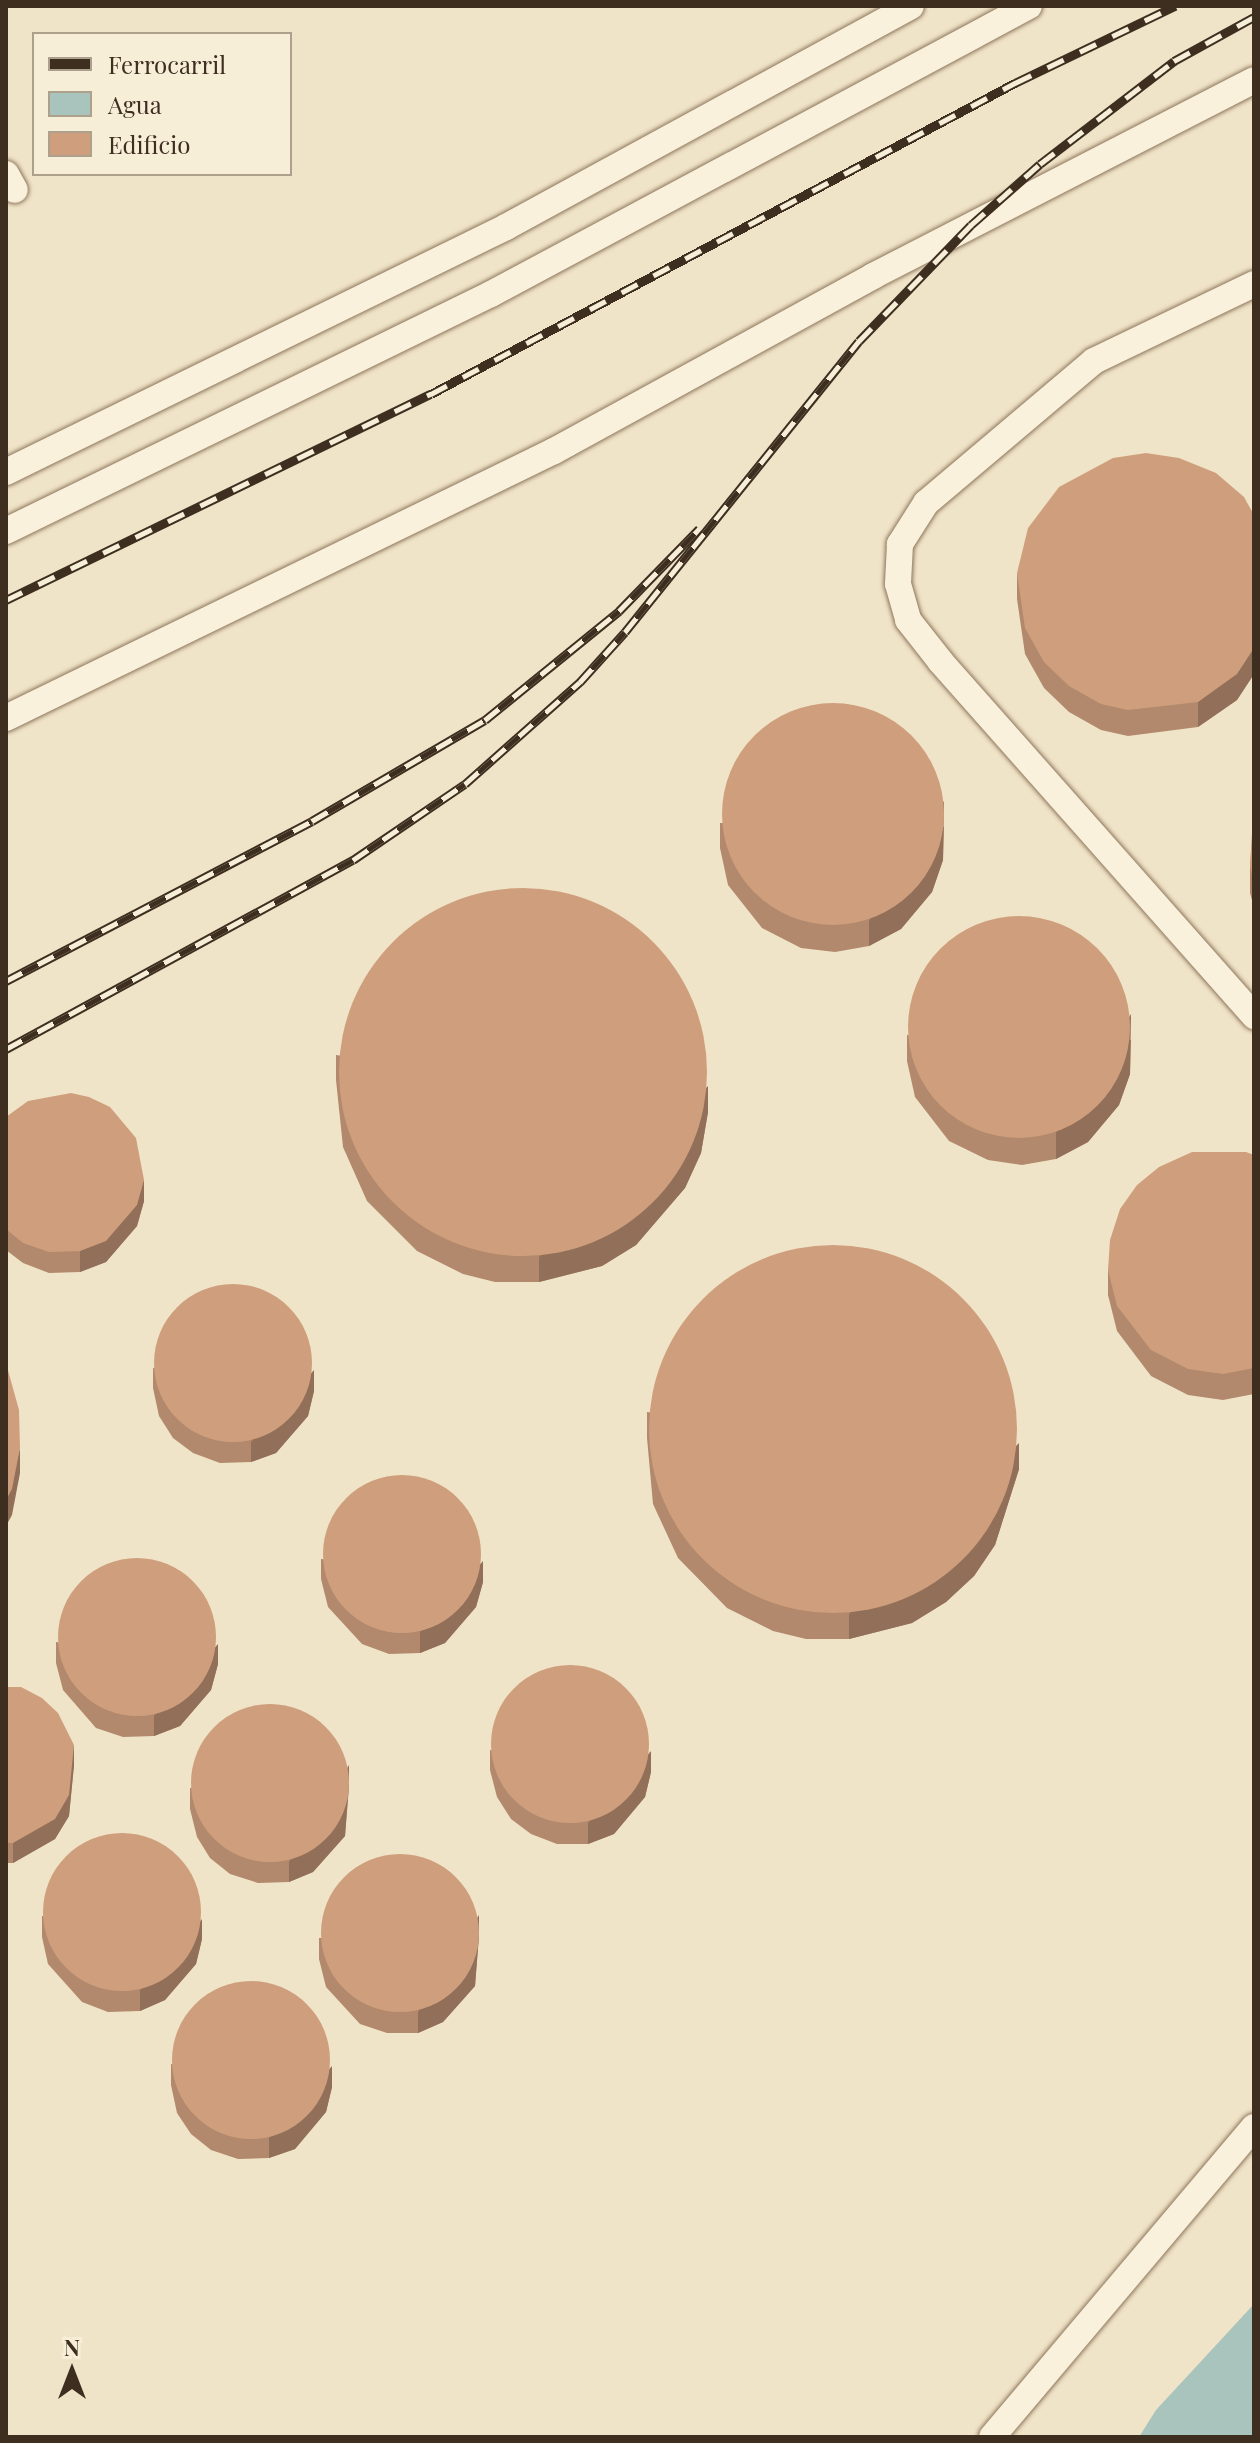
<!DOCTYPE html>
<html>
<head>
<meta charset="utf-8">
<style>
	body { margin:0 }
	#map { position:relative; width:1260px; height:2443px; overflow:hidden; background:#f0e4c8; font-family:"Playfair Display",serif }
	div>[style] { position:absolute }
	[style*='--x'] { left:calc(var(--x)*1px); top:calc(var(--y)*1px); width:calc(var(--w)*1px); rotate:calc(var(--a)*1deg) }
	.water>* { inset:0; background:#a9c4bc }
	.roads { filter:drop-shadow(0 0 2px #8d765c) drop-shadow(0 0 2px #8d765c) }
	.service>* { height:26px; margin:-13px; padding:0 13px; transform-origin:13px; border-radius:13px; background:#faf1dc }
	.rail>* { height:9px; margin-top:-4.5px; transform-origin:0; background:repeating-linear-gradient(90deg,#f7eed8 0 18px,#3d2e20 0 36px); box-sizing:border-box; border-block:2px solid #3d2e20 }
	.wall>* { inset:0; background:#b2896c }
	.shaded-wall>* { inset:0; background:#916f58 }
	.building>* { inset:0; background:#cf9f7d }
	.round { border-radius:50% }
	span { translate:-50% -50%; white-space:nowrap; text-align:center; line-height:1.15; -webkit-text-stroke:6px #f7eed8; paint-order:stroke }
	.frame { position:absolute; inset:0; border:8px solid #3d2e20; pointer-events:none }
	.legend { position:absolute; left:32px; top:32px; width:260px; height:144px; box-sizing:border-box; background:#f7eed8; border:2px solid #ada18e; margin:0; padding:10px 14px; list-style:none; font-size:24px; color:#3d2e20 }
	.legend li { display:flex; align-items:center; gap:16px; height:40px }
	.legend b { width:40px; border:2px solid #ada18e }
	.north { position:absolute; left:32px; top:2331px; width:80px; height:80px; -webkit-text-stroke:6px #f7eed8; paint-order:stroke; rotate:0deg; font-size:22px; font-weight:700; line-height:32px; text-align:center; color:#3d2e20 }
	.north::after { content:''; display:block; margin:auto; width:28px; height:36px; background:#3d2e20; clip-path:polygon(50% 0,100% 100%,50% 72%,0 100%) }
</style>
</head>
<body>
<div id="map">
	<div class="water">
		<div style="clip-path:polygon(1254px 2304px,1254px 2437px,1139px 2437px,1156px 2410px)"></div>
	</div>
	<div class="roads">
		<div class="service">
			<div style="--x:6;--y:174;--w:18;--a:61"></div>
			<div style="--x:1254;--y:284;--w:178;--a:154.3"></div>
			<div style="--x:1094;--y:361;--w:220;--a:139.8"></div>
			<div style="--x:926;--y:503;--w:49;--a:122.4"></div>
			<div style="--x:900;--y:544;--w:40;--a:92.9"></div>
			<div style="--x:898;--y:584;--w:37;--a:74"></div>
			<div style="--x:908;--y:620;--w:53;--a:51.8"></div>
			<div style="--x:941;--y:662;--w:473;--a:48.5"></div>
			<div style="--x:6;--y:472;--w:557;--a:-26.1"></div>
			<div style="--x:506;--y:227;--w:461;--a:-28.6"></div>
			<div style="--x:6;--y:531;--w:540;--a:-26.04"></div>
			<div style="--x:491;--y:294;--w:610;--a:-28.16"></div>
			<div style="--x:6;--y:718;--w:610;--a:-25.98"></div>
			<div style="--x:554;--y:451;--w:364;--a:-28.7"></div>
			<div style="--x:873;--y:276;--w:428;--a:-27.2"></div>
			<div style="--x:992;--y:2437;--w:406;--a:-49.8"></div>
		</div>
	</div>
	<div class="rail">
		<div style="--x:6;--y:600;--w:472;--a:-25.9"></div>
		<div style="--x:431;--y:394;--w:662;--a:-28.04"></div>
		<div style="--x:1015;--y:83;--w:178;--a:-25.7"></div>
		<div style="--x:6;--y:981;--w:345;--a:-27.6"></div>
		<div style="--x:312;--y:821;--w:200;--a:-30.3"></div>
		<div style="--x:485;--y:720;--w:173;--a:-39.1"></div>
		<div style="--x:619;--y:611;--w:115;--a:-45.7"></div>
		<div style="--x:6;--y:1049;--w:395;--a:-28.6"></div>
		<div style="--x:353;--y:860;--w:135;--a:-34.2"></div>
		<div style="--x:465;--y:784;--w:154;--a:-41.6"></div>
		<div style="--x:580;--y:682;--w:67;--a:-48"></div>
		<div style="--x:625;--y:632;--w:373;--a:-51.2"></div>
		<div style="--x:859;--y:341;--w:161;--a:-46"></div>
		<div style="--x:971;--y:225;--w:92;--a:-41.5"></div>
		<div style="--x:1040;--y:164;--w:169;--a:-37.5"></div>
		<div style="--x:1174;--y:61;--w:91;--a:-28.8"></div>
	</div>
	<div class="wall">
		<div style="clip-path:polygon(1254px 515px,1254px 674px,1237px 700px,1198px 727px,1128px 736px,1101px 730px,1069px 712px,1044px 688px,1025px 654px,1017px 599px,1017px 573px)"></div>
		<div style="clip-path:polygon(1254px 812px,1254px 907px,1250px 893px,1250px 867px)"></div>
		<div style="clip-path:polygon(720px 823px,944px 827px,943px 860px,932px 892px,901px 929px,869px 946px,835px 952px,801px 948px,762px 928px,728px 885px,720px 848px)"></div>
		<div style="clip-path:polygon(907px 1035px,1131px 1040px,1130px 1074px,1119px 1105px,1088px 1142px,1056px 1159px,1022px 1165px,988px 1160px,949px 1141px,915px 1097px,907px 1061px)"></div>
		<div style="clip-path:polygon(336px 1055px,708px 1112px,701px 1153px,685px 1188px,636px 1245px,602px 1266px,539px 1282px,495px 1282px,463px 1274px,417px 1251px,367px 1201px,343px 1147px,336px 1080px)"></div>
		<div style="clip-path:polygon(6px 1117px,144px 1201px,137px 1226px,106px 1262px,80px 1272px,49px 1273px,23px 1263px,6px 1250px)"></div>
		<div style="clip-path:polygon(1254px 1155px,1254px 1394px,1223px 1400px,1188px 1395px,1151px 1376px,1117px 1331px,1108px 1295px,1108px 1270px)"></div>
		<div style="clip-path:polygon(153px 1368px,314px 1391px,308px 1416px,276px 1453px,251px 1462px,220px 1463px,193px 1453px,173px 1438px,159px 1416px,153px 1388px)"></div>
		<div style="clip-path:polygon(647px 1412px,1019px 1469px,995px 1545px,974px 1576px,946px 1602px,912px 1623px,849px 1639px,806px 1639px,773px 1631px,727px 1608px,678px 1558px,653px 1504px,647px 1438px)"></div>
		<div style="clip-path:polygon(321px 1559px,483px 1582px,476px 1607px,445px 1643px,420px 1653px,389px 1654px,362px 1644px,328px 1607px,321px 1579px)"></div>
		<div style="clip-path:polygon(56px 1642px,218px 1664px,211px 1690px,180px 1726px,154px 1736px,123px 1737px,96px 1728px,63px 1690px,56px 1663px)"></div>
		<div style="clip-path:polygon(6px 1687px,74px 1765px,69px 1816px,55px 1839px,13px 1863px,6px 1863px)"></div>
		<div style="clip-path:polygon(490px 1750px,651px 1772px,645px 1797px,614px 1834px,588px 1844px,557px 1844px,531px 1834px,511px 1819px,497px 1797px,490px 1770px)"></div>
		<div style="clip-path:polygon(349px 1785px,345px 1836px,313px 1872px,289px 1882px,258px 1883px,230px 1874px,210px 1858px,197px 1837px,190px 1809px,190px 1788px)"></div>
		<div style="clip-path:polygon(42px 1916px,202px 1939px,196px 1964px,165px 2000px,140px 2011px,108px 2012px,82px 2002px,48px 1964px,42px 1937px)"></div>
		<div style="clip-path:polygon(479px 1935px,475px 1986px,443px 2022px,418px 2033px,387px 2033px,360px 2024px,326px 1987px,319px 1959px,319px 1938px)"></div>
		<div style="clip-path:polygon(171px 2064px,332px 2087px,326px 2112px,295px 2149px,269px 2158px,238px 2159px,211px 2150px,191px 2134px,177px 2113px,171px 2085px)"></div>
	</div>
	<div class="shaded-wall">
		<div style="clip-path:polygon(1254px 648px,1254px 674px,1237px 700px,1198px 727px,1198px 702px)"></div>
		<div style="clip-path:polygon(944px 801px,943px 860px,932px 892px,901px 929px,869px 946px,869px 921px)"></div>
		<div style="clip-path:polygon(1131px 1014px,1130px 1074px,1119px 1105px,1088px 1142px,1056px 1159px,1056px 1133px)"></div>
		<div style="clip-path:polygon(708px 1086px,708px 1112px,701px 1153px,685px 1188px,636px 1245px,602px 1266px,539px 1282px,539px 1257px)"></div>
		<div style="clip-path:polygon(144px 1180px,144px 1201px,137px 1226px,106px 1262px,80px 1272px,80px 1251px)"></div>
		<div style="clip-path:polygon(314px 1370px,314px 1391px,308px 1416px,276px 1453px,251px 1462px,251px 1442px)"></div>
		<div style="clip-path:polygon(1019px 1443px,1019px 1469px,995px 1545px,974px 1576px,946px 1602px,912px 1623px,849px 1639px,849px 1614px)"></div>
		<div style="clip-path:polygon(20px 1448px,20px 1473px,12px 1515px,6px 1526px,6px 1500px)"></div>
		<div style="clip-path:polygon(483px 1561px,483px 1582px,476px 1607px,445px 1643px,420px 1653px,420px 1632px)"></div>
		<div style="clip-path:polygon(218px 1644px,218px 1664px,211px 1690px,180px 1726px,154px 1736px,154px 1716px)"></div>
		<div style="clip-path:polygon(74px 1745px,74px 1765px,69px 1816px,55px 1839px,13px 1863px,13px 1843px)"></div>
		<div style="clip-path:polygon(651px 1751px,651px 1772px,645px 1797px,614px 1834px,588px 1844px,588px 1823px)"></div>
		<div style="clip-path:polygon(349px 1765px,349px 1785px,345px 1836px,313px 1872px,289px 1882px,289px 1862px)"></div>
		<div style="clip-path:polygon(479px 1915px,479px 1935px,475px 1986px,443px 2022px,418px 2033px,418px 2012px)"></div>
		<div style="clip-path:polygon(202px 1919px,202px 1939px,196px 1964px,165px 2000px,140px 2011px,140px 1990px)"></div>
		<div style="clip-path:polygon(332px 2066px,332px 2087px,326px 2112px,295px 2149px,269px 2158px,269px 2138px)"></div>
	</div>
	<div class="building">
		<div style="clip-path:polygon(1146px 453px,1179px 458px,1216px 473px,1244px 497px,1254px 515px,1254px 648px,1237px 674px,1198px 702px,1128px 710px,1101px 704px,1069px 686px,1044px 662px,1025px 628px,1017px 573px,1028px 528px,1059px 487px,1113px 458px)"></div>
		<div class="round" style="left:722px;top:703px;width:222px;height:222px"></div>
		<div style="clip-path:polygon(1254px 812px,1254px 881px,1250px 867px,1253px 815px)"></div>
		<div class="round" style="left:339px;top:888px;width:368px;height:368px"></div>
		<div class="round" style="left:908px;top:916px;width:222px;height:222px"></div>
		<div style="clip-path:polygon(71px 1093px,89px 1097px,110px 1107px,136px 1138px,144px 1180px,137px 1205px,106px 1241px,80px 1251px,49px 1252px,23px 1243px,6px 1229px,6px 1117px,28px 1101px)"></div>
		<div style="clip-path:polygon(1192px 1152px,1246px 1152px,1254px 1155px,1254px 1368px,1223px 1374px,1188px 1369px,1151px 1350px,1117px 1306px,1108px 1270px,1110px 1240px,1120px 1209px,1137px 1185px,1159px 1167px)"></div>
		<div class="round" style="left:649px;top:1245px;width:368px;height:368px"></div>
		<div class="round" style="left:154px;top:1284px;width:158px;height:158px"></div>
		<div style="clip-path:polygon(6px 1363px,19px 1410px,20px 1448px,12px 1489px,6px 1500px)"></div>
		<div class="round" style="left:323px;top:1475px;width:158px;height:158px"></div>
		<div class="round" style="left:58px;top:1558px;width:158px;height:158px"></div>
		<div class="round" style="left:491px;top:1665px;width:158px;height:158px"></div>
		<div style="clip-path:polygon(6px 1687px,21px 1687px,42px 1698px,58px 1713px,74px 1745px,69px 1795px,55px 1819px,13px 1843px,6px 1843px)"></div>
		<div class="round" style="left:191px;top:1704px;width:158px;height:158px"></div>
		<div class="round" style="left:43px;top:1833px;width:158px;height:158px"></div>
		<div class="round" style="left:321px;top:1854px;width:158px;height:158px"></div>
		<div class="round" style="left:172px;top:1981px;width:158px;height:158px"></div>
	</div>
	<div class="frame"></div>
	<ul class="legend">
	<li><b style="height:10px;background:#3d2e20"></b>Ferrocarril</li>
	<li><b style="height:22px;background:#a9c4bc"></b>Agua</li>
	<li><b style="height:22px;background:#cf9f7d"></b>Edificio</li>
	</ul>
	<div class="north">N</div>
</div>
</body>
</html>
